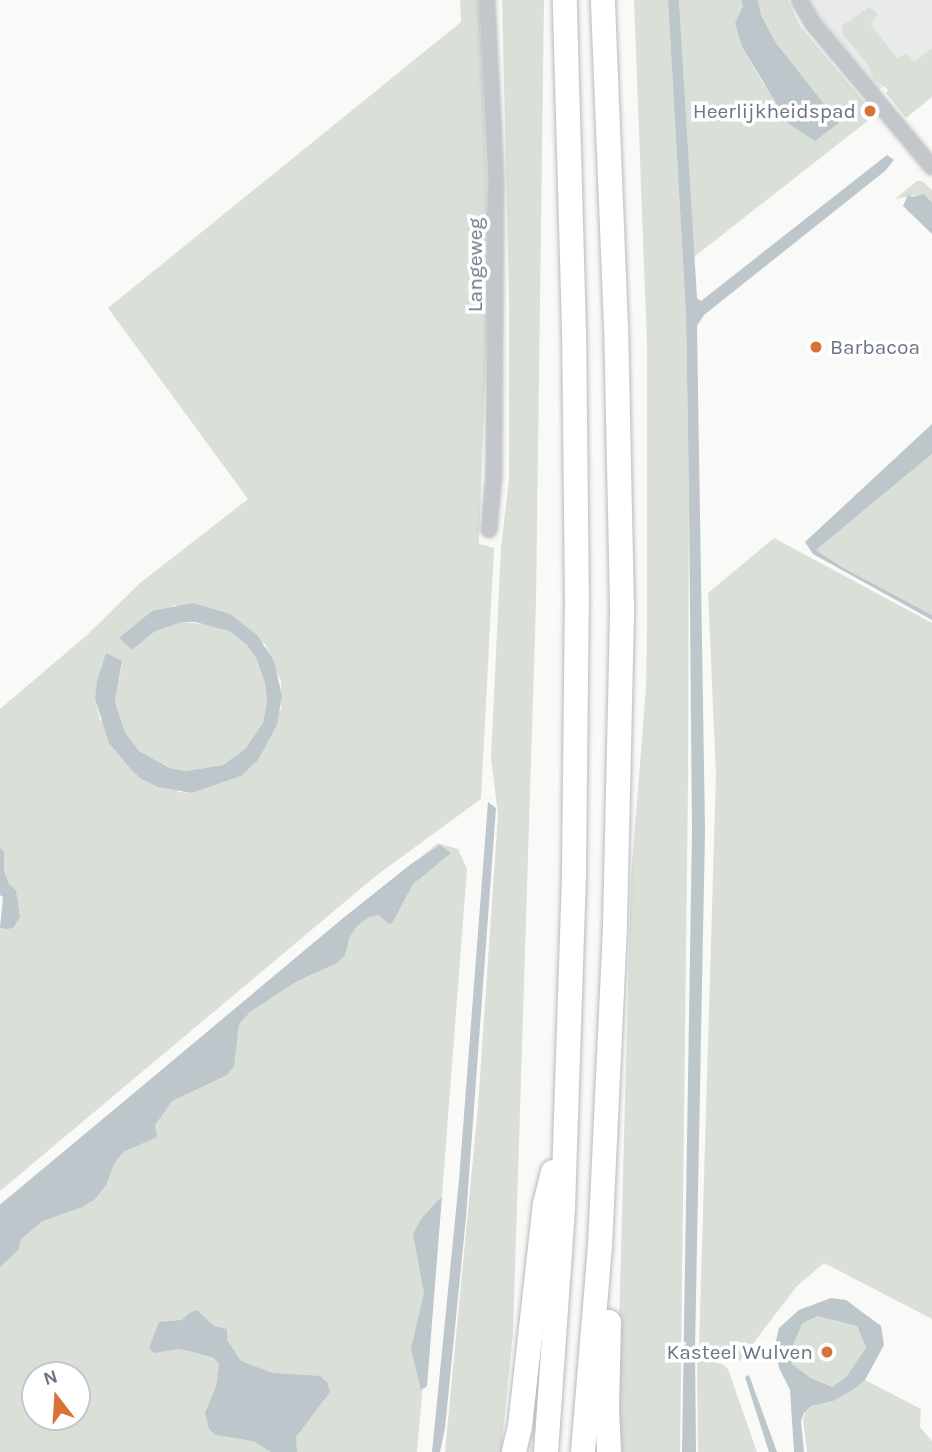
<!DOCTYPE html>
<html>
<head>
<meta charset="utf-8">
<style>
	body { margin:0 }
	#map { position:relative; width:932px; height:1452px; overflow:hidden; background:#f9f9f7; font-family:Karla,sans-serif }
	div>[style] { position:absolute }
	[style*='--x'] { left:calc(var(--x)*1px); top:calc(var(--y)*1px); width:calc(var(--w)*1px); rotate:calc(var(--a)*1deg) }
	.built>* { inset:0; background:#e9eaea }
	.green>* { inset:0; background:#dadfd8 }
	.water>* { inset:0; background:#bdc6cb }
	.roads { filter:drop-shadow(0 0 2px #b8babe) drop-shadow(0 0 2px #b8babe) }
	.street>* { height:14px; margin:-7px; padding:0 7px; transform-origin:7px; border-radius:7px; background:#c3c6ca }
	.highway>* { height:24px; margin:-12px; padding:0 12px; transform-origin:12px; border-radius:12px; background:#fff }
	.dots>* { width:19px; height:19px; translate:-50% -50%; box-sizing:border-box; border:4px solid #fff; border-radius:50% }
	span { translate:-50% -50%; white-space:nowrap; text-align:center; line-height:1.15; -webkit-text-stroke:7px #fff; paint-order:stroke }
	.poi-label { font-size:21px; color:#6a7586 }
	.right { translate:-100% -50%; text-align:right }
	.left { translate:0 -50%; text-align:left }
	.street-label { font-size:21px; color:#6a7586 }
	.north { position:absolute; left:21px; top:1361px; width:70px; height:70px; box-sizing:border-box; background:#fff; border:2px solid #c3c8cf; border-radius:50%; rotate:343deg; font-size:19px; font-weight:700; line-height:28px; text-align:center; color:#6a7586 }
	.north::after { content:''; display:block; margin:auto; width:24px; height:32px; background:#d87338; clip-path:polygon(50% 0,100% 100%,50% 72%,0 100%) }
</style>
</head>
<body>
<div id="map">
	<div class="built">
		<div style="clip-path:polygon(801px 0,932px 0,932px 48px,873px 94px)"></div>
	</div>
	<div class="green">
		<div style="clip-path:polygon(evenodd,460px 0,479px 0,488px 217px,488px 302px,479px 544px,494px 548px,481px 799px,377px 875px,0 1191px,0 928px,6px 929px,17px 910px,17px 901px,16px 890px,9px 884px,4px 871px,4px 851px,0 848px,0 709px,87px 635px,140px 583px,248px 499px,108px 308px,461px 22px,460px 0,174px 605px,265px 644px,281px 682px,281px 709px,241px 776px,192px 793px,179px 792px,100px 720px,95px 699px,102px 663px,122px 664px,115px 702px,125px 732px,139px 751px,171px 768px,186px 771px,223px 765px,245px 749px,263px 723px,267px 700px,265px 683px,256px 658px,247px 645px,229px 631px,212px 625px,182px 622px,154px 632px,132px 650px,174px 605px)"></div>
		<div style="clip-path:polygon(502px 0,544px 0,536px 602px,513px 1333px,501px 1452px,445px 1452px,478px 1106px,498px 814px,491px 758px,501px 548px,509px 479px,509px 296px)"></div>
		<div style="clip-path:polygon(634px 0,668px 0,686px 315px,689px 498px,688px 781px,680px 1452px,622px 1452px,617px 1400px,631px 877px,646px 688px,647px 628px,647px 345px)"></div>
		<div style="clip-path:polygon(679px 0,741px 0,743px 6px,735px 23px,742px 47px,763px 83px,815px 141px,838px 123px,776px 43px,761px 15px,758px 0,788px 0,800px 26px,875px 115px,694px 257px)"></div>
		<div style="clip-path:polygon(869px 7px,878px 14px,870px 24px,897px 58px,906px 54px,914px 62px,932px 48px,932px 97px,906px 118px,886px 93px,888px 90px,874px 79px,868px 65px,842px 33px,842px 26px)"></div>
		<div style="clip-path:polygon(917px 181px,922px 181px,932px 190px,932px 202px,922px 194px,895px 199px)"></div>
		<div style="clip-path:polygon(932px 454px,932px 615px,842px 567px,816px 550px)"></div>
		<div style="clip-path:polygon(774px 538px,932px 623px,932px 1319px,824px 1263px,797px 1286px,739px 1362px,699px 1347px,716px 774px,708px 593px)"></div>
		<div style="clip-path:polygon(evenodd,438px 843px,458px 849px,467px 869px,442px 1196px,439px 1198px,417px 1452px,0 1452px,0 1204px,438px 843px,35px 1375px,77px 1375px,77px 1417px,35px 1417px,35px 1375px)"></div>
		<div style="clip-path:polygon(817px 1316px,857px 1326px,866px 1349px,846px 1377px,832px 1387px,811px 1378px,792px 1364px,789px 1355px,802px 1324px)"></div>
		<div style="clip-path:polygon(697px 1358px,722px 1364px,728px 1369px,757px 1452px,698px 1452px)"></div>
		<div style="clip-path:polygon(865px 1380px,921px 1409px,920px 1427px,932px 1441px,932px 1452px,807px 1452px,803px 1420px,805px 1413px,811px 1406px,833px 1401px,853px 1390px)"></div>
	</div>
	<div class="water">
		<div style="clip-path:polygon(668px 0,679px 0,697px 298px,701px 301px,887px 155px,894px 160px,885px 171px,704px 315px,697px 326px,705px 830px,695px 1348px,696px 1452px,682px 1452px,692px 831px,689px 498px,686px 315px)"></div>
		<div style="clip-path:polygon(741px 0,758px 0,761px 15px,776px 43px,839px 123px,815px 141px,789px 124px,742px 47px,735px 23px,743px 6px)"></div>
		<div style="clip-path:polygon(923px 194px,932px 202px,932px 234px,903px 206px,908px 195px,912px 197px)"></div>
		<div style="clip-path:polygon(932px 424px,932px 454px,816px 550px,842px 567px,932px 615px,932px 620px,813px 554px,805px 542px)"></div>
		<div style="clip-path:polygon(193px 603px,230px 614px,257px 635px,274px 661px,282px 696px,277px 725px,258px 760px,241px 776px,192px 793px,158px 787px,140px 778px,129px 767px,109px 743px,95px 699px,97px 680px,106px 653px,122px 661px,115px 702px,125px 732px,139px 751px,170px 768px,186px 771px,223px 765px,245px 749px,263px 723px,267px 700px,265px 683px,256px 658px,247px 645px,229px 631px,195px 622px,182px 622px,154px 632px,132px 650px,119px 638px,152px 611px)"></div>
		<div style="clip-path:polygon(488px 802px,496px 808px,466px 1217px,445px 1428px,440px 1452px,432px 1452px,459px 1180px)"></div>
		<div style="clip-path:polygon(440px 845px,451px 853px,413px 884px,392px 923px,389px 924px,379px 915px,369px 917px,357px 926px,350px 936px,345px 955px,337px 963px,297px 981px,250px 1012px,239px 1024px,234px 1066px,227px 1075px,172px 1101px,155px 1125px,157px 1137px,123px 1152px,114px 1164px,106px 1185px,94px 1200px,80px 1208px,42px 1221px,21px 1239px,18px 1250px,0 1267px,0 1205px,342px 919px,411px 864px)"></div>
		<div style="clip-path:polygon(0 848px,4px 851px,4px 871px,9px 884px,16px 890px,20px 917px,13px 928px,6px 929px,0 928px,3px 897px,0 895px)"></div>
		<div style="clip-path:polygon(442px 1196px,427px 1386px,421px 1390px,411px 1349px,424px 1293px,413px 1234px,421px 1219px)"></div>
		<div style="clip-path:polygon(evenodd,831px 1298px,846px 1300px,881px 1326px,884px 1345px,865px 1380px,853px 1390px,833px 1401px,811px 1406px,804px 1413px,801px 1421px,804px 1452px,794px 1452px,790px 1390px,779px 1368px,775px 1345px,779px 1328px,799px 1310px,831px 1298px,817px 1316px,857px 1326px,866px 1348px,846px 1377px,832px 1387px,811px 1378px,792px 1364px,789px 1355px,802px 1324px,817px 1316px)"></div>
		<div style="clip-path:polygon(197px 1310px,214px 1326px,227px 1329px,227px 1340px,241px 1361px,273px 1373px,320px 1376px,327px 1382px,330px 1392px,296px 1437px,297px 1452px,271px 1452px,253px 1441px,216px 1435px,209px 1429px,205px 1413px,216px 1387px,219px 1364px,214px 1358px,190px 1351px,178px 1349px,154px 1353px,149px 1348px,159px 1322px,182px 1320px,189px 1313px)"></div>
		<div style="clip-path:polygon(749px 1375px,777px 1452px,769px 1452px,745px 1377px)"></div>
	</div>
	<div class="roads">
		<div class="street">
			<div style="--x:487;--y:0;--w:177;--a:87.1"></div>
			<div style="--x:496;--y:177;--w:297;--a:90.4"></div>
			<div style="--x:494;--y:474;--w:56;--a:95.1"></div>
			<div style="--x:799;--y:0;--w:28;--a:60"></div>
			<div style="--x:813;--y:24;--w:186;--a:50.2"></div>
		</div>
		<div class="highway">
			<div style="--x:609;--y:1322;--w:86;--a:91.3"></div>
			<div style="--x:607;--y:1408;--w:44;--a:87.4"></div>
			<div style="--x:514;--y:1452;--w:27;--a:-77"></div>
			<div style="--x:520;--y:1426;--w:223;--a:-83.6"></div>
			<div style="--x:545;--y:1204;--w:33;--a:-76"></div>
			<div style="--x:546;--y:1452;--w:246;--a:-86"></div>
			<div style="--x:563;--y:1207;--w:334;--a:-88.1"></div>
			<div style="--x:574;--y:873;--w:266;--a:-89.4"></div>
			<div style="--x:577;--y:607;--w:276;--a:-90.6"></div>
			<div style="--x:574;--y:331;--w:331;--a:-91.6"></div>
			<div style="--x:583;--y:1452;--w:207;--a:-85.3"></div>
			<div style="--x:600;--y:1246;--w:322;--a:-87.3"></div>
			<div style="--x:615;--y:924;--w:317;--a:-88.7"></div>
			<div style="--x:622;--y:607;--w:280;--a:-91.2"></div>
			<div style="--x:616;--y:327;--w:327;--a:-92.3"></div>
		</div>
	</div>
	<div class="dots">
		<div style="left:870px;top:111px;background:#d87338"></div>
		<div style="left:816px;top:347px;background:#d87338"></div>
		<div style="left:827px;top:1352px;background:#d87338"></div>
	</div>
	<div class="poi-label">
		<span class="right" style="left:856px;top:111px">Heerlijkheidspad</span>
		<span class="left" style="left:830px;top:347px">Barbacoa</span>
		<span class="right" style="left:813px;top:1352px">Kasteel Wulven</span>
	</div>
	<div class="street-label">
		<span style="left:475px;top:265px;rotate:-90deg">Langeweg</span>
	</div>
	<div class="north">N</div>
</div>
</body>
</html>
